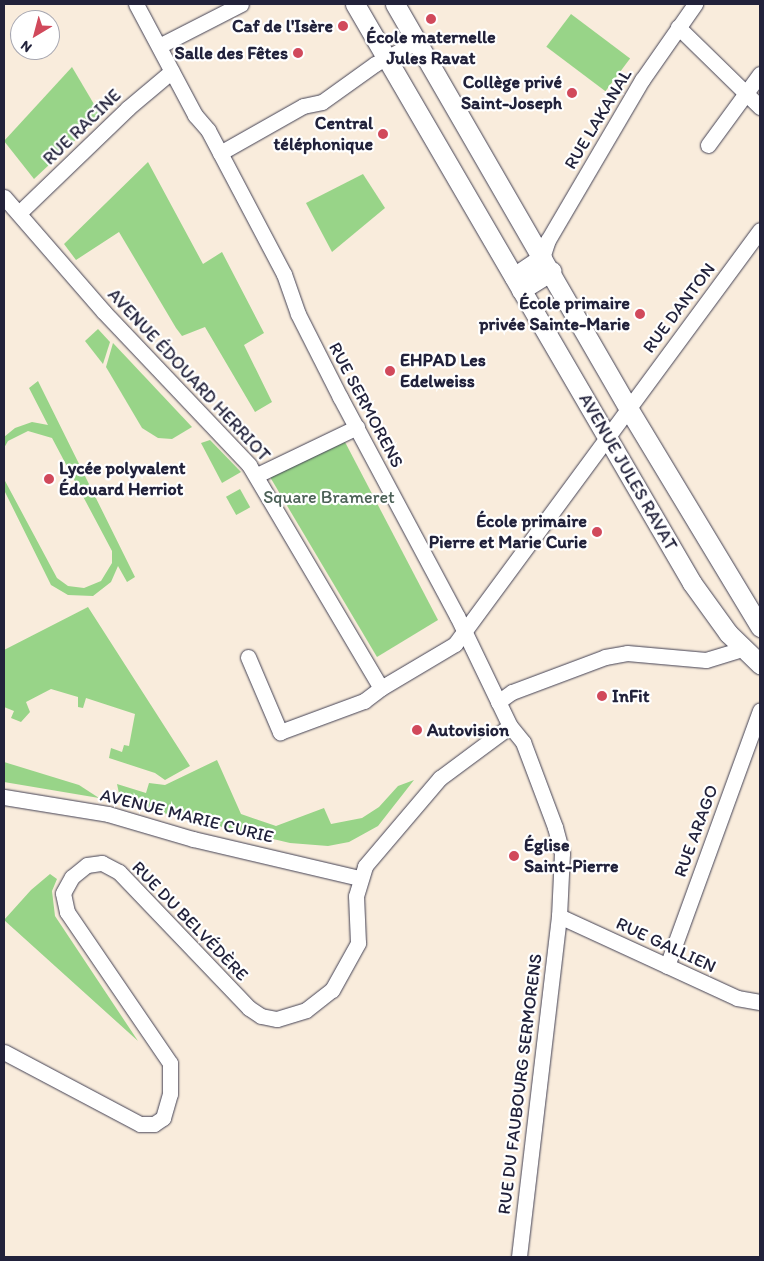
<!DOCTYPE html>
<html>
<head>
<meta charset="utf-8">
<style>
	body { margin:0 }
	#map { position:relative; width:764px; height:1261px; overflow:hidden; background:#f9ecdc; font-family:Itim,sans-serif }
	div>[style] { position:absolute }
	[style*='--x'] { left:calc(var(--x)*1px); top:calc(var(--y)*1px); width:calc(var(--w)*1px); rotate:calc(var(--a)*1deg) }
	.green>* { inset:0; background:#98d488; transform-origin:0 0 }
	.roads { filter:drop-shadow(0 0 1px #424053) drop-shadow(0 0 1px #424053) }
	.minor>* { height:15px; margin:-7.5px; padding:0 7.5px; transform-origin:7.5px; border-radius:7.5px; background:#fff }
	.major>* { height:19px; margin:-9.5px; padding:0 9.5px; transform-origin:9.5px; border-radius:9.5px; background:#fff }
	.dots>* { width:14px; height:14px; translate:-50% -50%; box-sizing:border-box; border:2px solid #fff; border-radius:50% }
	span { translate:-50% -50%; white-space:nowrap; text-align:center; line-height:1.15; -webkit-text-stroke:4.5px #fff; paint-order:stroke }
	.poi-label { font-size:18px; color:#22223b; font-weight:700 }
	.right { translate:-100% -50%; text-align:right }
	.left { translate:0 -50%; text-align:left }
	.street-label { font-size:18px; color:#22223b }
	.park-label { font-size:18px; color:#4b6056 }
	.frame { position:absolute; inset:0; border:5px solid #22223b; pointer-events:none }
	.north { position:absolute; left:10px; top:10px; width:50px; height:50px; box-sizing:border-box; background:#fff; border:1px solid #a7a7b1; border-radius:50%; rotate:217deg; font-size:14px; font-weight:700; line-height:20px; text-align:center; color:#22223b }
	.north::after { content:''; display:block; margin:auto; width:18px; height:22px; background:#d1495b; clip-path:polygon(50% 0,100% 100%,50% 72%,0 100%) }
</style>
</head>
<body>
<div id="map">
	<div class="green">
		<div style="left:571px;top:14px;width:74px;height:41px;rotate:37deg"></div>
		<div style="clip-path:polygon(72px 67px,101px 116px,34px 179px,4px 141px)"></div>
		<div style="clip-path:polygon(148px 162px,203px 264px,222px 252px,264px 333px,244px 345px,272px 402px,255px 412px,205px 327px,182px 336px,176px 328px,119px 232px,76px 260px,64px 244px)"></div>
		<div style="clip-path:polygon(363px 174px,385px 208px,332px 252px,306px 203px)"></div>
		<div style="clip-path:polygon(98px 329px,110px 342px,103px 364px,85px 341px)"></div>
		<div style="clip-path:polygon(113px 343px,192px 427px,172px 439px,158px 438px,142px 428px,106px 367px)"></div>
		<div style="clip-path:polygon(38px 381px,135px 577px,127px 582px,118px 566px,111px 582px,93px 596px,68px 595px,51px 585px,4px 490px,4px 479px,57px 578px,68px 586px,84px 588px,101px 581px,112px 563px,112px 551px,52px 438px,28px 431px,8px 441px,4px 448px,4px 437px,15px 428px,32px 422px,48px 425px,29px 388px)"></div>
		<div style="clip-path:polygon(210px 440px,241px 472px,222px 483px,201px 443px)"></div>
		<div style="clip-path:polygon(345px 442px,438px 620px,377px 657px,270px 477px)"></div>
		<div style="left:240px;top:489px;width:21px;height:16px;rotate:61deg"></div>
		<div style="clip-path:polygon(88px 607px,190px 766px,165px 780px,155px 773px,109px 758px,111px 748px,122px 752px,124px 745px,129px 746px,135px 714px,86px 698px,83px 708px,78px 707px,78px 697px,51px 689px,26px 702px,30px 712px,21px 722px,11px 718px,14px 711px,4px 707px,4px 650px)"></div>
		<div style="clip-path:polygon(217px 760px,241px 814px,276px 826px,324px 808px,331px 824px,362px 818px,379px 807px,398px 786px,414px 780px,378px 826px,349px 842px,328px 846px,290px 843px,121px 803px,117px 784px,146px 793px,149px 783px,165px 785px)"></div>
		<div style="clip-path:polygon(4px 762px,79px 785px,99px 798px,4px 782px)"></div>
		<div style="clip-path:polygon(50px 874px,57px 879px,52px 891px,55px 916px,138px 1041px,4px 920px,31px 890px)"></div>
	</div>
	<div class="roads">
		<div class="minor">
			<div style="--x:136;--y:4;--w:126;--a:62"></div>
			<div style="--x:195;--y:115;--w:20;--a:49"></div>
			<div style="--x:208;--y:130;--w:163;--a:62.2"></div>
			<div style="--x:284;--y:274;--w:42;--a:70.7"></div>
			<div style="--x:298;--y:314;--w:93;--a:63.2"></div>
			<div style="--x:340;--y:397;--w:248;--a:61.9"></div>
			<div style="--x:457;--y:616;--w:122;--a:64.3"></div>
			<div style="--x:510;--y:726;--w:21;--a:51"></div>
			<div style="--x:523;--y:742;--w:91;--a:69.4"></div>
			<div style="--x:555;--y:827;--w:27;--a:75"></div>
			<div style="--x:562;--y:853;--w:63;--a:92.7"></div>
			<div style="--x:559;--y:916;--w:343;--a:96.7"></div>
			<div style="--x:678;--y:27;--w:115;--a:44.3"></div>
			<div style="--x:159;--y:46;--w:92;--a:-27.1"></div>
			<div style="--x:708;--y:145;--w:88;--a:-53.8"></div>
			<div style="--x:220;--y:153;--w:95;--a:-29.5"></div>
			<div style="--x:303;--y:106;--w:19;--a:-12"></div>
			<div style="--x:322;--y:102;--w:65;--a:-35.6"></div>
			<div style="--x:375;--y:64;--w:49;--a:-28.1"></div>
			<div style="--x:4;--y:197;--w:152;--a:49"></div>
			<div style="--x:104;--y:312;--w:211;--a:46.5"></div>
			<div style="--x:249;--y:465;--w:259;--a:59.4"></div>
			<div style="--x:381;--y:688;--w:86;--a:-30.7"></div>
			<div style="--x:455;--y:644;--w:514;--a:-53.62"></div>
			<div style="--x:20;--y:212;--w:150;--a:-43.9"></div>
			<div style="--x:128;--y:108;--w:57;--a:-40.1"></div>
			<div style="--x:542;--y:258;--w:19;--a:-72"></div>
			<div style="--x:548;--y:240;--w:186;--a:-59.6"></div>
			<div style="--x:642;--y:80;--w:93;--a:-55.1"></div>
			<div style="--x:257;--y:475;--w:111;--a:-25.6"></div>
			<div style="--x:248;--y:657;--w:82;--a:66.9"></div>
			<div style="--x:280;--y:732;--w:90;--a:-20.3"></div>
			<div style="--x:364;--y:701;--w:21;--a:-37"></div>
			<div style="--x:498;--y:702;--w:17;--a:-36"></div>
			<div style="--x:512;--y:692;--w:99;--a:-20.6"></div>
			<div style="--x:605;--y:657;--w:22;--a:-10"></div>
			<div style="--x:627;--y:653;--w:79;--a:5.1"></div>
			<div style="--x:706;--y:660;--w:39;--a:-17"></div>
			<div style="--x:4;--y:797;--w:105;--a:9.3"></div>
			<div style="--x:108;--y:814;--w:89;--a:16.4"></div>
			<div style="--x:193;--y:839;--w:171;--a:13.2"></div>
			<div style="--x:559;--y:916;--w:196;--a:24.7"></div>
			<div style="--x:737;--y:998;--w:23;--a:10"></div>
			<div style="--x:667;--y:966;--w:272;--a:-70"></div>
			<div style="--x:4;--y:1052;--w:154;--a:27.9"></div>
			<div style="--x:140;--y:1124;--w:14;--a:0"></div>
			<div style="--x:154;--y:1124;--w:11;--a:-34"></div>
			<div style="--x:163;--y:1118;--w:25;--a:-74"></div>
			<div style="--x:170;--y:1094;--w:31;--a:-90"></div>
			<div style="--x:170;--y:1063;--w:183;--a:-124.3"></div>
			<div style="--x:67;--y:912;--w:19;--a:-102"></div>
			<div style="--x:63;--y:893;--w:18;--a:-61"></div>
			<div style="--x:72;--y:877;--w:19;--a:-39"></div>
			<div style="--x:87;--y:865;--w:15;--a:-8"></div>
			<div style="--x:102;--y:863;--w:19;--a:28"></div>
			<div style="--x:119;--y:872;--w:188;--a:46.3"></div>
			<div style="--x:249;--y:1008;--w:14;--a:34"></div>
			<div style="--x:261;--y:1016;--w:16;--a:11"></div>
			<div style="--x:277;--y:1019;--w:30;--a:-17"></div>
			<div style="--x:306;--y:1010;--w:33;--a:-38"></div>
			<div style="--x:332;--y:990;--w:54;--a:-61"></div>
			<div style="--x:358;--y:943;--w:47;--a:-92.4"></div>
			<div style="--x:356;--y:896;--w:31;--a:-73"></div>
			<div style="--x:365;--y:866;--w:116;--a:-49.6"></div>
			<div style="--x:440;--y:778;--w:87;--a:-36.6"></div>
		</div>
		<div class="major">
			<div style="--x:355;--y:4;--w:670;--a:59.8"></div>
			<div style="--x:692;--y:583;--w:62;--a:54.2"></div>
			<div style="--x:728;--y:633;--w:45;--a:44.1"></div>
			<div style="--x:395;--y:4;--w:466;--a:60"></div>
			<div style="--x:628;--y:408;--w:256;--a:58.9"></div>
			<div style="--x:514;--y:277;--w:34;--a:-34"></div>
			<div style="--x:521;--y:290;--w:36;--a:-32"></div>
		</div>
	</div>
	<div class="dots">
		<div style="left:431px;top:19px;background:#d1495b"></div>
		<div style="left:343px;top:26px;background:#d1495b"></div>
		<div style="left:298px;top:53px;background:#d1495b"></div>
		<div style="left:572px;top:93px;background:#d1495b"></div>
		<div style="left:383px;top:134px;background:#d1495b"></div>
		<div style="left:640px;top:314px;background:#d1495b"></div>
		<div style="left:390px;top:371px;background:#d1495b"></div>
		<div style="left:49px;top:479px;background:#d1495b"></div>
		<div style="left:597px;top:532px;background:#d1495b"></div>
		<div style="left:602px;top:696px;background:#d1495b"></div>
		<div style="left:417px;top:730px;background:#d1495b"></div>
		<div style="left:514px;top:856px;background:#d1495b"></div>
	</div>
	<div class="poi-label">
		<span class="right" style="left:333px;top:26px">Caf de l'Isère</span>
		<span style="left:431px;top:48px">École maternelle<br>Jules Ravat</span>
		<span class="right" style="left:288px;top:53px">Salle des Fêtes</span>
		<span class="right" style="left:562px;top:93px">Collège privé<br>Saint-Joseph</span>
		<span class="right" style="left:373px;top:134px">Central<br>téléphonique</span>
		<span class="right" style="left:630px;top:314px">École primaire<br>privée Sainte-Marie</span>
		<span class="left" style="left:400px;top:371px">EHPAD Les<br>Edelweiss</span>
		<span class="left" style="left:59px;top:479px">Lycée polyvalent<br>Édouard Herriot</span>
		<span class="right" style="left:587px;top:532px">École primaire<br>Pierre et Marie Curie</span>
		<span class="left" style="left:612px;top:696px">InFit</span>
		<span class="left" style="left:427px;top:730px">Autovision</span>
		<span class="left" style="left:524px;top:856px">Église<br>Saint-Pierre</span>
	</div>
	<div class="street-label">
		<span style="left:598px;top:119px;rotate:-59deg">RUE LAKANAL</span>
		<span style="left:82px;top:127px;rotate:-44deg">RUE RACINE</span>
		<span style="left:679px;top:308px;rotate:-53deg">RUE DANTON</span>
		<span style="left:189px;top:375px;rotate:47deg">AVENUE ÉDOUARD HERRIOT</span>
		<span style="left:366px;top:405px;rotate:62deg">RUE SERMORENS</span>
		<span style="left:628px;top:472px;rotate:60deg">AVENUE JULES RAVAT</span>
		<span style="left:187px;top:816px;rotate:14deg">AVENUE MARIE CURIE</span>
		<span style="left:696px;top:831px;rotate:-70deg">RUE ARAGO</span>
		<span style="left:190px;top:921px;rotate:46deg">RUE DU BELVÉDÈRE</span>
		<span style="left:666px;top:945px;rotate:25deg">RUE GALLIEN</span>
		<span style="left:520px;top:1084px;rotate:-83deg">RUE DU FAUBOURG SERMORENS</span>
	</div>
	<div class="park-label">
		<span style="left:329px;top:497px">Square Brameret</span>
	</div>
	<div class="frame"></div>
	<div class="north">N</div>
</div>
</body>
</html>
